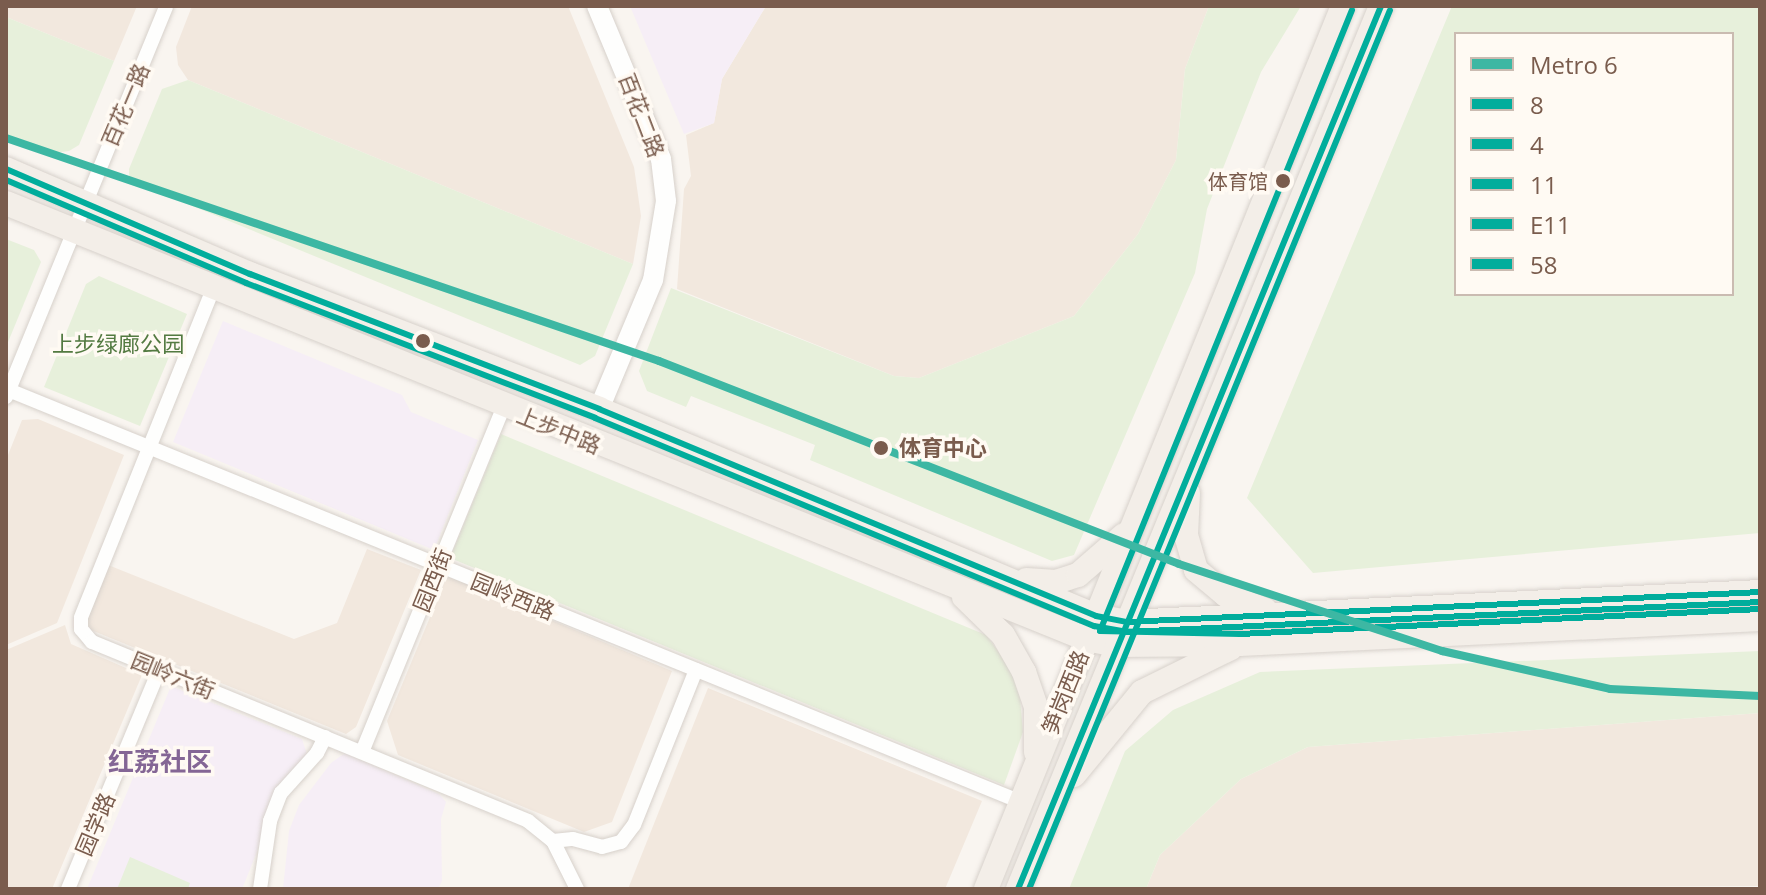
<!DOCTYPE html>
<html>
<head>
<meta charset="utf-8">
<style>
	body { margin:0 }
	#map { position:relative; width:1766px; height:895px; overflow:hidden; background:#f9f5f0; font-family:"Open Sans","Noto Sans SC",sans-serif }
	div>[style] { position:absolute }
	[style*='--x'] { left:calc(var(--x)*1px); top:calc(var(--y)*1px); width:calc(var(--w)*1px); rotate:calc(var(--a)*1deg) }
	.residential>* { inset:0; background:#f2e8de }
	.education>* { inset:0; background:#f6eef6 }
	.green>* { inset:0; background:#e7f0db }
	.roads { filter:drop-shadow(0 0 2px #d7d1cb) drop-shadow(0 0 2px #d7d1cb) }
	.street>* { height:14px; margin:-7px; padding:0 7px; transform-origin:7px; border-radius:7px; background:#fefefd }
	.secondary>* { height:20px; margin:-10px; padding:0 10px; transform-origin:10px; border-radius:10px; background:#fefefd }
	.primary>* { height:24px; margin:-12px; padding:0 12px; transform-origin:12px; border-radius:12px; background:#f3eee8 }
	.bus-1>* { height:6px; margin:-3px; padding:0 3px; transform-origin:3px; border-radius:3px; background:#01ad9c }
	.bus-2>* { height:6px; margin:-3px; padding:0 3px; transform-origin:3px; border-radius:3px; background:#01ad9c }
	.bus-3>* { height:6px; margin:-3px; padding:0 3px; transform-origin:3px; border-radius:3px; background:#01ad9c }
	.bus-4>* { height:6px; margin:-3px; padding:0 3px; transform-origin:3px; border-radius:3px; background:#01ad9c }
	.bus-5>* { height:6px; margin:-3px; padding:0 3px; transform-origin:3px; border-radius:3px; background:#01ad9c }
	.metro-1>* { height:8px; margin:-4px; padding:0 4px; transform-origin:4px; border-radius:4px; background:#3db7a3 }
	.dots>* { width:22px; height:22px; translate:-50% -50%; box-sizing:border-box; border:4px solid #fffaf3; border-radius:50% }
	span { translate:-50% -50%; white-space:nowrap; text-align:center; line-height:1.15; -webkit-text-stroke:7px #fffaf3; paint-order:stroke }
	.bus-label { font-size:20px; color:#7a5c4d }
	.right { translate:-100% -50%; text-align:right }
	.street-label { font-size:22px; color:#7a5c4d }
	.park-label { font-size:22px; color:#537a41 }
	.stop-label { font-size:22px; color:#7a5c4d; font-weight:700 }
	.left { translate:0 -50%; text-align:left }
	.quarter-label { font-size:26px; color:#846695; font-weight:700 }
	.frame { position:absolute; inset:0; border:8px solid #7a5c4d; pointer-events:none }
	.legend { position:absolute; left:1454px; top:32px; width:280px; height:264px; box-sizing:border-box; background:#fffaf3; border:2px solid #cabbb1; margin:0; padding:10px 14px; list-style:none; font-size:24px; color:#7a5c4d }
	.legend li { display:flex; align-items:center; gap:16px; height:40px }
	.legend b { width:40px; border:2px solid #cabbb1 }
</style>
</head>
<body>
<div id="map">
	<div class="residential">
		<div style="clip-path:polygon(6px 6px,137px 6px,114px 61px,6px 17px)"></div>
		<div style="clip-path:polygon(192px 6px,568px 6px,634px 167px,641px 216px,633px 264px,188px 80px,178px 65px,176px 47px)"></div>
		<div style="clip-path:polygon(766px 6px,1209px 6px,1185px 69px,1176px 160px,1138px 234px,1074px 316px,919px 378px,894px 376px,677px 289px,684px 189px,691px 176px,686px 135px,714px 123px,722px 79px)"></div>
		<div style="clip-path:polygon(38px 419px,124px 455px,57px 623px,6px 645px,6px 460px,22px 420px)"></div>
		<div style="clip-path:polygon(367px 549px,421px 570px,356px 727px,346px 734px,91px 630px,83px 614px,103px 563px,294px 639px,337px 623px)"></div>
		<div style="clip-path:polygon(447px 576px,672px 671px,612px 822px,584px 832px,398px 755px,387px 721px)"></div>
		<div style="clip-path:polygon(65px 625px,71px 644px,142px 675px,52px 889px,6px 889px,6px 650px)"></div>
		<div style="clip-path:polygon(708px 688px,982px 801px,945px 889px,628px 889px)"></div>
		<div style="clip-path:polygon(1760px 713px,1760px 886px,1146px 889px,1160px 855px,1241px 779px,1308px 747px)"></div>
	</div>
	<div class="education">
		<div style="clip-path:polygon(630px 6px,766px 6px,722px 79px,714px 123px,684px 134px)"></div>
		<div style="clip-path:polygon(223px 321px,402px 395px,411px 412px,478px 440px,434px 550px,173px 442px)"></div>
		<div style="clip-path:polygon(171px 686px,302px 739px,307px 754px,273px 812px,242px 889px,87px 889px)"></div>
		<div style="clip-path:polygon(345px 753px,439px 794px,446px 802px,441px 819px,442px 881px,438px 889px,283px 889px,289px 831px,299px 805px,331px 763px)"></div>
	</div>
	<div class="green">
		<div style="clip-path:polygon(1209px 6px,1301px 6px,1261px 72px,1207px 209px,1195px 273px,1074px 555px,1052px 561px,810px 460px,815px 445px,691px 396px,686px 407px,647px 391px,639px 371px,671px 288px,894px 376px,919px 378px,1074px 316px,1138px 234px,1176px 160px,1185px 69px)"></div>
		<div style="clip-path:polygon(evenodd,1452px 6px,1760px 6px,1760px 533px,1313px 573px,1247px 498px,1452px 6px,1456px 34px,1732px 34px,1732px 294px,1456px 294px,1456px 34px)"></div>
		<div style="clip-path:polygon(6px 17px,114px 61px,79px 145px,69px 151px,54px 153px,6px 134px)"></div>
		<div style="clip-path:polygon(188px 80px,633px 264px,595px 356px,580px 365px,129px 180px,129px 169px,162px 89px)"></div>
		<div style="clip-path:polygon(6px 239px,34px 250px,41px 262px,6px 347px)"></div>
		<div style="clip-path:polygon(99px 276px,187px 314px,140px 426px,44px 387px,86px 284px)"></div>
		<div style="clip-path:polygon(501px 434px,986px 635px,1009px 666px,1020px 698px,1023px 732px,1004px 785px,450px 558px)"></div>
		<div style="clip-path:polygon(1760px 651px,1760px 713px,1308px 747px,1241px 779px,1160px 855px,1146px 889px,1069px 889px,1125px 751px,1173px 710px,1260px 672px)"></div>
		<div style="clip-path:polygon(130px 857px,190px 883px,188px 889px,117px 889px)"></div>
	</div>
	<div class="roads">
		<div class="street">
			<div style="--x:213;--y:289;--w:354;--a:111.9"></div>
			<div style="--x:81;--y:618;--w:11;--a:90"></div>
			<div style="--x:81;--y:629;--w:17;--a:50"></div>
			<div style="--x:92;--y:642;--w:471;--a:22.3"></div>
			<div style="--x:528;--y:821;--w:32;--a:39"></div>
			<div style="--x:553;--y:841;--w:54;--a:63.4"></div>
			<div style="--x:6;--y:389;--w:1096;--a:22.14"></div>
			<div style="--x:6;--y:397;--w:422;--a:-67.7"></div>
			<div style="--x:362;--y:752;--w:372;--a:-67.7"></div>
			<div style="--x:553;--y:841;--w:20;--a:-6"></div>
			<div style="--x:573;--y:839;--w:30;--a:15"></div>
			<div style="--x:602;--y:847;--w:20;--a:-15"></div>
			<div style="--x:621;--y:842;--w:21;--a:-53"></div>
			<div style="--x:634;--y:825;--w:167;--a:-68.2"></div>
			<div style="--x:68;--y:889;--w:237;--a:-67.4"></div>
			<div style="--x:260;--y:889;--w:69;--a:-81.6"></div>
			<div style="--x:270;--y:821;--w:30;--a:-69"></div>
			<div style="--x:281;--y:793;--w:54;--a:-48"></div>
			<div style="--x:317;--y:753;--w:18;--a:-63"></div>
		</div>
		<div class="secondary">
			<div style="--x:597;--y:6;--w:166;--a:67.3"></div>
			<div style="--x:661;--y:159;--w:42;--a:83.2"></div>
			<div style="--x:666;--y:201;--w:80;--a:99.3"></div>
			<div style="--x:653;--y:280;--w:140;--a:112.7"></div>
		</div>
		<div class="primary">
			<div style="--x:6;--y:169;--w:266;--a:23.3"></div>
			<div style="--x:250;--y:274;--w:374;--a:21.1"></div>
			<div style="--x:599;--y:409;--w:538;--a:22.61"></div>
			<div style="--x:1096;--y:616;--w:32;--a:11"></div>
			<div style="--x:1127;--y:622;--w:634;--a:-2.71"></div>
			<div style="--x:6;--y:203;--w:1165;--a:21.98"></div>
			<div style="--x:1086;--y:639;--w:32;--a:11"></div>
			<div style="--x:1117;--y:645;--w:123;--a:-0.5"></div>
			<div style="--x:1240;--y:644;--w:521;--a:-2.75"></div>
			<div style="--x:1188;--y:493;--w:42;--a:92.7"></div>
			<div style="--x:1186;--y:535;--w:36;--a:74"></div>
			<div style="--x:1196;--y:570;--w:39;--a:40"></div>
			<div style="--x:1226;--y:595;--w:42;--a:21"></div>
			<div style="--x:1026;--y:580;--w:30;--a:4"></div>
			<div style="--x:1056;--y:582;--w:23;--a:-18"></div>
			<div style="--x:1078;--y:575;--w:61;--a:-41"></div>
			<div style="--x:964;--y:597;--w:54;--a:44.3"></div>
			<div style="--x:1003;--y:635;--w:43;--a:60.4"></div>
			<div style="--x:1024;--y:672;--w:37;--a:71"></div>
			<div style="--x:1036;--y:707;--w:45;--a:90"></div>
			<div style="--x:1074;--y:775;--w:107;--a:-50.7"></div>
			<div style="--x:1142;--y:692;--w:99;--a:-26.3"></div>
			<div style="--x:986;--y:889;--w:952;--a:-67.99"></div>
			<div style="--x:1018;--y:889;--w:955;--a:-67.65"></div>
		</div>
	</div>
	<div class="bus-1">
		<div style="--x:6;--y:169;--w:266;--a:23.3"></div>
		<div style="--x:250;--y:274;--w:374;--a:21.1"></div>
		<div style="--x:599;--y:409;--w:538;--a:22.61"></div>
		<div style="--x:1096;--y:616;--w:32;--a:11"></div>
		<div style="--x:1127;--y:622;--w:634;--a:-2.71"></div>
	</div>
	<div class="bus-2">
		<div style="--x:6;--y:180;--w:261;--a:23.2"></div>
		<div style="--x:246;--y:283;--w:374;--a:21.1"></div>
		<div style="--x:595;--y:418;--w:541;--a:22.63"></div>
		<div style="--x:1094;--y:626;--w:34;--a:10"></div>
		<div style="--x:1127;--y:632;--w:634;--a:-2.71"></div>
	</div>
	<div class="bus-3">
		<div style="--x:1018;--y:889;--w:955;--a:-67.65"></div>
	</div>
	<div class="bus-4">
		<div style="--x:1029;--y:889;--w:950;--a:-67.67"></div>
	</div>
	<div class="bus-5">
		<div style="--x:1352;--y:10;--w:670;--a:112.09"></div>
		<div style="--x:1100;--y:631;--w:140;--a:1.2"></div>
		<div style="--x:1240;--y:634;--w:521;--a:-2.75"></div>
	</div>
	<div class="metro-1">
		<div style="--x:6;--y:138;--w:690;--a:18.86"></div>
		<div style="--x:659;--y:361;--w:558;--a:21.32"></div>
		<div style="--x:1179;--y:564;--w:277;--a:18.3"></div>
		<div style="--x:1442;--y:651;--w:172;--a:12.7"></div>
		<div style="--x:1610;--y:689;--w:150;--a:2.7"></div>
	</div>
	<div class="dots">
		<div style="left:1283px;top:181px;background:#7a5c4d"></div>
		<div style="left:423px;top:341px;background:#7a5c4d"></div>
		<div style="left:881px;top:448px;background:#7a5c4d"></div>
	</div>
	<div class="bus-label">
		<span class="right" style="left:1268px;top:181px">体育馆</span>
	</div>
	<div class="street-label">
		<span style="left:125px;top:105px;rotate:-67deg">百花一路</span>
		<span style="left:642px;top:115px;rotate:69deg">百花二路</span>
		<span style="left:559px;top:430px;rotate:22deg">上步中路</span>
		<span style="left:432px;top:580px;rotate:-68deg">园西街</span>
		<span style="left:513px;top:596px;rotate:22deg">园岭西路</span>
		<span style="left:173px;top:675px;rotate:22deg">园岭六街</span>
		<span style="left:1065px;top:692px;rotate:-68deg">笋岗西路</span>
		<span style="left:95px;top:824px;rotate:-67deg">园学路</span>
	</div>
	<div class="park-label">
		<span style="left:118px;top:344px">上步绿廊公园</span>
	</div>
	<div class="stop-label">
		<span class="left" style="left:899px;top:448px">体育中心</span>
	</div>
	<div class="quarter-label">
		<span style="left:160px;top:762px">红荔社区</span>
	</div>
	<div class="frame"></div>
	<ul class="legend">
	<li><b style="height:10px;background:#3db7a3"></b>Metro 6</li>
	<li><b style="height:10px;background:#01ad9c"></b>8</li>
	<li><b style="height:10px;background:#01ad9c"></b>4</li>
	<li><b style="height:10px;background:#01ad9c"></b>11</li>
	<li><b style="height:10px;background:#01ad9c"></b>E11</li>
	<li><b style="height:10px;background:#01ad9c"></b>58</li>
	</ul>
</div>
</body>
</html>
